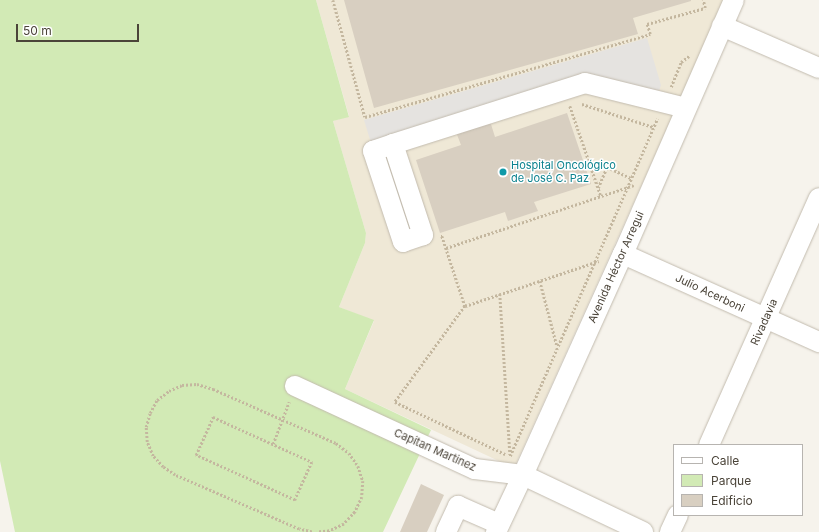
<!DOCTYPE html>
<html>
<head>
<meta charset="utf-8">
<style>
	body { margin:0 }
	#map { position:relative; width:819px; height:532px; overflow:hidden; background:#f6f3ec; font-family:Inter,sans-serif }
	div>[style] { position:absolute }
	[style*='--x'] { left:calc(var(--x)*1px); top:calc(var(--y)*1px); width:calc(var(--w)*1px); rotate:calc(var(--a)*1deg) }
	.education>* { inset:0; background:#efe8d6 }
	.green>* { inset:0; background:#d2eab5 }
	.parking>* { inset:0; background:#e5e3e0 }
	.building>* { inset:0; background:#d8cfc1 }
	.path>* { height:2.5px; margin-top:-1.25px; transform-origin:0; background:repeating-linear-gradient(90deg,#c4b79f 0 2px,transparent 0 4px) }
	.roads { filter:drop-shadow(0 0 1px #c2bbae) drop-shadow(0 0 1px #c2bbae) }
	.minor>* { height:20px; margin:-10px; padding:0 10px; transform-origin:10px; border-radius:10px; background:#fff }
	.dots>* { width:11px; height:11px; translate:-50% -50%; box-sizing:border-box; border:2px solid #fff; border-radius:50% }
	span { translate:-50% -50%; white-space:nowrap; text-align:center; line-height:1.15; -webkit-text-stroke:3px #fff; paint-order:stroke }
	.culture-label { font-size:11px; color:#0d838f }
	.left { translate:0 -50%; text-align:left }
	.street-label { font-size:11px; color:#4b4439 }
	.legend { position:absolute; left:673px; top:444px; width:130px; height:72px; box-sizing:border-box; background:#fff; border:1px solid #b7b4b0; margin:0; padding:5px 7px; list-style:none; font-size:12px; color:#4b4439 }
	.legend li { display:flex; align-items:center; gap:8px; height:20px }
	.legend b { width:20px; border:1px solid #b7b4b0 }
	.scale { position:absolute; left:16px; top:24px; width:123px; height:18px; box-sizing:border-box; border:2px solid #4b4439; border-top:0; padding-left:5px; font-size:12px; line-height:14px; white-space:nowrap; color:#4b4439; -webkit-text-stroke:3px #fff; paint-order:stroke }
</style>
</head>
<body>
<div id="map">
	<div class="education">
		<div style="clip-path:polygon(316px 0,725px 0,514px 468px,345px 389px,374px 321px,339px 307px,365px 243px,366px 233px,333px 121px,349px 116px)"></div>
	</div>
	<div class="green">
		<div style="clip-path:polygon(0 0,316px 0,349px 117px,333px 121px,366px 233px,365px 243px,339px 307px,374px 320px,345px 389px,431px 430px,383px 532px,15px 532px,0 461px)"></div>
	</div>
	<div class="parking">
		<div style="clip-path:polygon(647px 38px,661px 85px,658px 94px,588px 78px,395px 139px,427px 236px,402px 244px,364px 120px)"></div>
	</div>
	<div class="building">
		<div style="clip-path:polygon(344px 0,691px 0,691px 1px,633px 18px,638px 34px,374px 108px)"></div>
		<div style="clip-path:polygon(567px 113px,591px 184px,534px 202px,538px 211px,508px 221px,505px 212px,440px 233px,416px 160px,461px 145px,456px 132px,490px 121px,495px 137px)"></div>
		<div style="clip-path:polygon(421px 484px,444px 495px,427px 532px,400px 532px)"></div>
	</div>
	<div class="path">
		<div style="--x:333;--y:0;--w:121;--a:74.7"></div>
		<div style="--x:365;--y:117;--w:297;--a:-16.2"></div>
		<div style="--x:650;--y:34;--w:10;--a:-107"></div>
		<div style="--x:647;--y:24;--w:60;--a:-15.4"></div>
		<div style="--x:705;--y:8;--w:8;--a:-104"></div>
		<div style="--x:671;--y:87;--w:27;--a:-68"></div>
		<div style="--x:681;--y:62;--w:10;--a:-37"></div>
		<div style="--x:582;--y:104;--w:75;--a:17.9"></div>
		<div style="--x:570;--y:106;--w:95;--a:71"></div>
		<div style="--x:598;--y:188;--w:23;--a:-67"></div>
		<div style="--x:607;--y:167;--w:26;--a:25"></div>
		<div style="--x:441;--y:236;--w:1;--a:0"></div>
		<div style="--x:442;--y:236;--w:74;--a:71.8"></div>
		<div style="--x:465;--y:306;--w:119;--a:126.1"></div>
		<div style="--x:395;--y:402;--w:122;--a:25.3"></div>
		<div style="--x:446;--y:248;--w:198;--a:-18.5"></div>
		<div style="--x:540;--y:281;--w:67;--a:75.3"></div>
		<div style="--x:500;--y:294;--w:161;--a:86.4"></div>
		<div style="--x:465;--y:306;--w:141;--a:-18.6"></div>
		<div style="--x:213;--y:417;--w:109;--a:24.4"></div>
		<div style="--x:312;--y:462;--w:42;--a:114.1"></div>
		<div style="--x:295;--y:500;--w:109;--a:-155.6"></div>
		<div style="--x:196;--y:455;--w:42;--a:-65.9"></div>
		<div style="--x:273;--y:444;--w:45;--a:-69.1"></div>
		<div style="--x:510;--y:456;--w:368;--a:-66.4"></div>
		<div style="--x:312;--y:532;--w:13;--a:-167"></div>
		<div style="--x:299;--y:529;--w:135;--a:-156.5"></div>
		<div style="--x:175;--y:475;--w:14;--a:-146"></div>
		<div style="--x:163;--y:467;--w:15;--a:-132"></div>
		<div style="--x:153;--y:456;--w:15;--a:-113"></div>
		<div style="--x:147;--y:442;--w:15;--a:-94"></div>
		<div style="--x:146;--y:427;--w:15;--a:-74"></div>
		<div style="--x:150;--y:413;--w:15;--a:-62"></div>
		<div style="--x:157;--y:400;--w:15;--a:-37"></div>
		<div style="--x:169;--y:391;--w:14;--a:-25"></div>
		<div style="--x:182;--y:385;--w:15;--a:-4"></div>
		<div style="--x:197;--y:384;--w:17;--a:17"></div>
		<div style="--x:213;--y:389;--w:134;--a:23.7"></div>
		<div style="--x:336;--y:443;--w:16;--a:38"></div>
		<div style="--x:349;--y:453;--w:16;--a:55"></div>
		<div style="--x:358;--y:466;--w:16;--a:72"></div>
		<div style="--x:363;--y:481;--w:16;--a:94"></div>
		<div style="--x:362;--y:497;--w:17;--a:115"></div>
		<div style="--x:355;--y:512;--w:16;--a:133"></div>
		<div style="--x:344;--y:524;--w:17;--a:155"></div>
		<div style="--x:329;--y:531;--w:12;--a:175"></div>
	</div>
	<div class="roads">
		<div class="minor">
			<div style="--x:722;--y:26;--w:106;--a:23.4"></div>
			<div style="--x:393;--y:144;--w:96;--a:71.8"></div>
			<div style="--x:423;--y:235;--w:21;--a:161"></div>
			<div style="--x:403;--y:242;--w:96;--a:-108.2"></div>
			<div style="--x:373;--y:151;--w:21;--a:-19"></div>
			<div style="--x:393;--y:144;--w:201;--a:-17.6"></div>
			<div style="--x:585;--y:83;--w:104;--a:13.9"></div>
			<div style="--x:623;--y:254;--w:215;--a:24.2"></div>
			<div style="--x:295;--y:386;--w:198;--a:24.8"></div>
			<div style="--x:475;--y:469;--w:48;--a:7.1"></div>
			<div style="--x:523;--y:475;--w:133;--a:25.4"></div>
			<div style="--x:709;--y:445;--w:270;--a:-66"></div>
			<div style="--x:446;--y:532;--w:29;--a:-65"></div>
			<div style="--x:458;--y:506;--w:45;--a:23.7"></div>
			<div style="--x:496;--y:532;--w:63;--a:-64.7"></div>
			<div style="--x:523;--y:475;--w:243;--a:-65.7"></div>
			<div style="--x:623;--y:254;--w:277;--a:-66.4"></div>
			<div style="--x:670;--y:532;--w:19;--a:-65"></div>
		</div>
	</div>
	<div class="dots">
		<div style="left:503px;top:172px;background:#0f9aa8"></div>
	</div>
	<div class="culture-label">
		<span class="left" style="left:511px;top:172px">Hospital Oncológico<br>de José C. Paz</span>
	</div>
	<div class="street-label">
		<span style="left:616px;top:267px;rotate:-66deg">Avenida Héctor Arregui</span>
		<span style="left:710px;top:293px;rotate:25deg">Julio Acerboni</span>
		<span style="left:764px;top:322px;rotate:-66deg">Rivadavia</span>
		<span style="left:435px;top:450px;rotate:24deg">Capitan Martinez</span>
	</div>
	<ul class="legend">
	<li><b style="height:5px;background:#fff"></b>Calle</li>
	<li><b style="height:11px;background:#d2eab5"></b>Parque</li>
	<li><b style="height:11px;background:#d8cfc1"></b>Edificio</li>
	</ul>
	<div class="scale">50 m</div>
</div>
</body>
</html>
